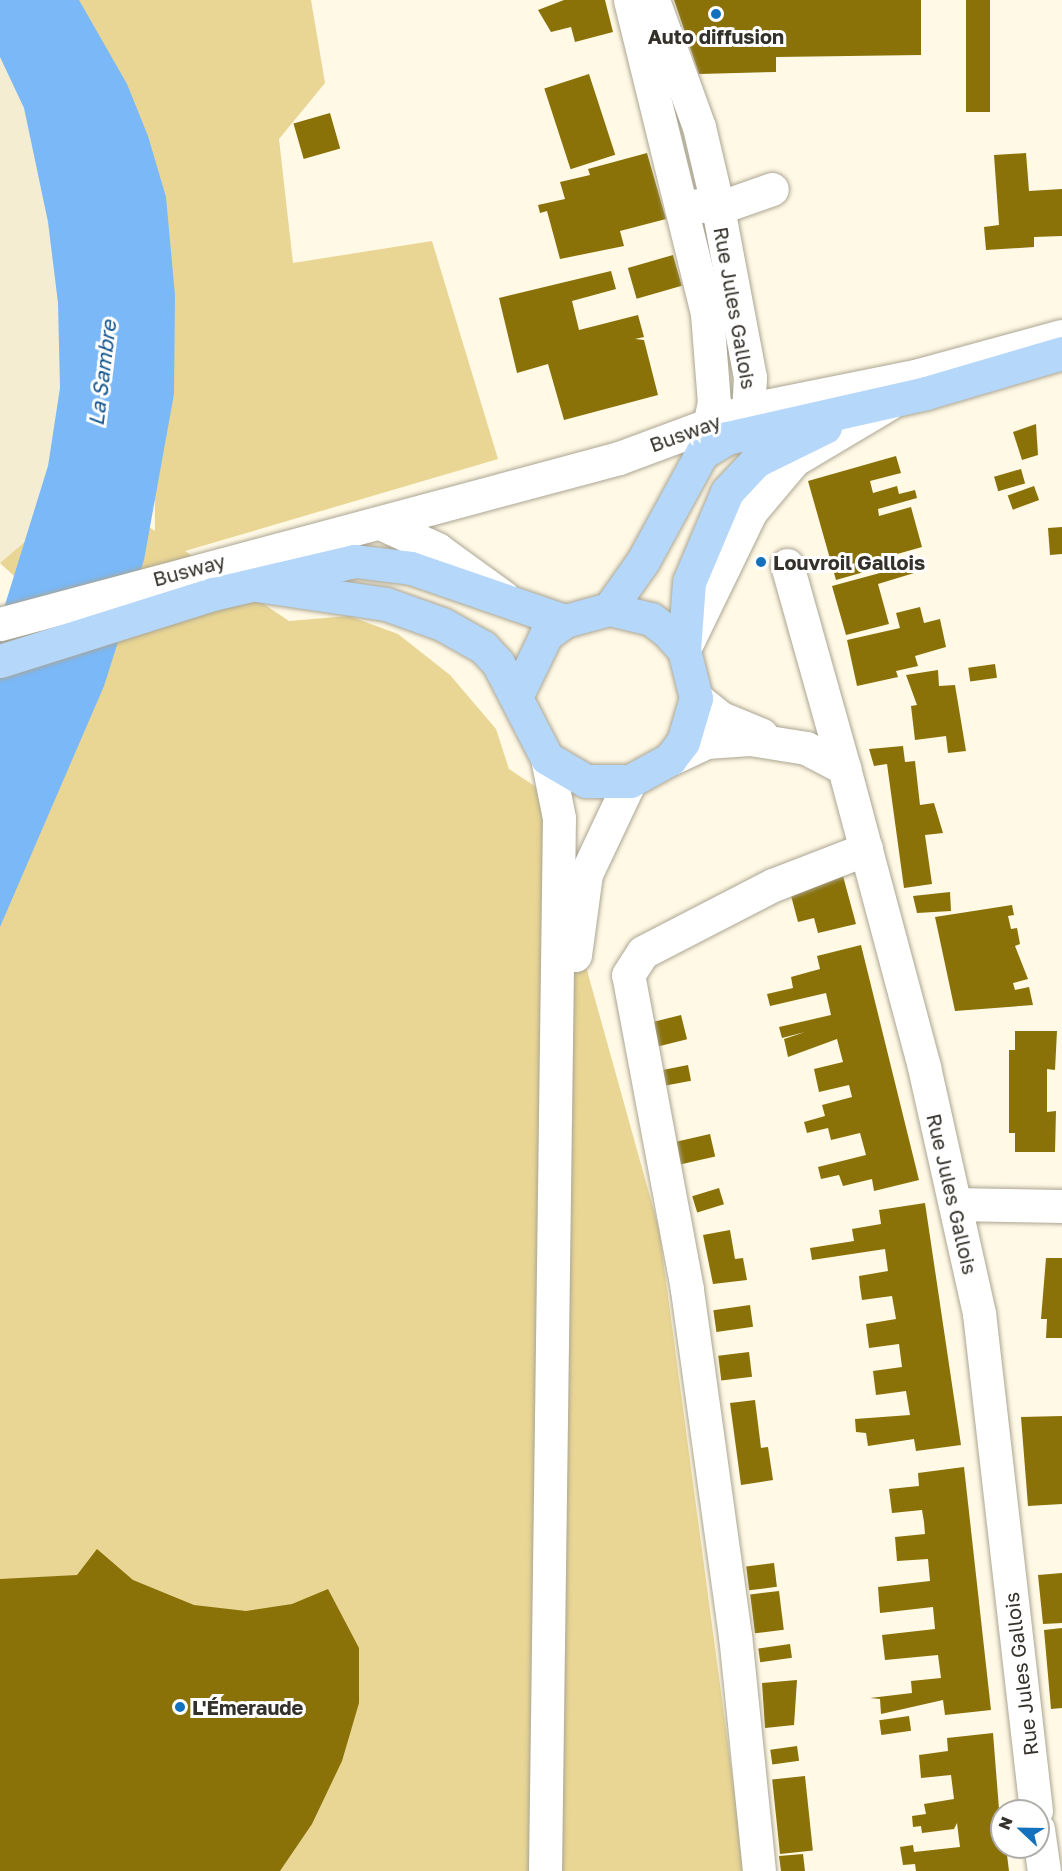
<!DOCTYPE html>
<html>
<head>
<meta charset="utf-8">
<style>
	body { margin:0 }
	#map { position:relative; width:1062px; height:1871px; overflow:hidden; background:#fff9e5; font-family:"Golos Text",sans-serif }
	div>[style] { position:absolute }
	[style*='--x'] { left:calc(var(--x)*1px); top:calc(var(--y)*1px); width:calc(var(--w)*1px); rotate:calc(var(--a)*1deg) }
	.built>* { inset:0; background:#f5edd1 }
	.green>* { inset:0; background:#e9d694 }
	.water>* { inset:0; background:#7ab8f7 }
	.building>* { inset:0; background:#8a7209; transform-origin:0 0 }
	.roads { filter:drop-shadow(0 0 2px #aba593) drop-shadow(0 0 2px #aba593) }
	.minor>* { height:33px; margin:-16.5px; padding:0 16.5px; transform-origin:16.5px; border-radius:16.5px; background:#fff }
	.major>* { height:33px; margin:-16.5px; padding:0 16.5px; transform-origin:16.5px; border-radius:16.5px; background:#b5d7fa }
	.dots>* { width:16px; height:16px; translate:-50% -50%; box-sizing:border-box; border:3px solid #fff; border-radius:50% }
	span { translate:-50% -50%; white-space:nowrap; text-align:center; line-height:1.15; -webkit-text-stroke:6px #fff; paint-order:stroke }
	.poi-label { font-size:20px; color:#34312a; font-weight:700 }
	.left { translate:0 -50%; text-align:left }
	.street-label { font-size:20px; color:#34312a }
	.water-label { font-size:21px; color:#14568f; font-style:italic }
	.north { position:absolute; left:990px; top:1799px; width:60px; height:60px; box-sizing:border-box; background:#fff; border:2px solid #aeadaa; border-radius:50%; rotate:292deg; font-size:16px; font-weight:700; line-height:24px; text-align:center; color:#34312a }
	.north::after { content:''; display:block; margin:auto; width:21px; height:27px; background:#1371bd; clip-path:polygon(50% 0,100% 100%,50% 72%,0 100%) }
</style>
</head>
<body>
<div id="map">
	<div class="built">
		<div style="clip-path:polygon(0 2px,84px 160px,89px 486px,0 563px)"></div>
	</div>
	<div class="green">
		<div style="clip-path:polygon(56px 0,311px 0,325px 83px,279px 139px,293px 263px,432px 241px,498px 459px,185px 551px,289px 621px,349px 616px,398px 634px,450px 675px,496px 729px,509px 769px,536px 787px,659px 1229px,745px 1871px,0 1871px,0 695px,111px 665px,0 563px,89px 487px,155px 531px,153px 215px)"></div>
	</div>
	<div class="water">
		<div style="clip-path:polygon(0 0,79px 0,127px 84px,148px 136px,166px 197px,175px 295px,174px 394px,144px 560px,104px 686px,0 927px,0 621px,48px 466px,60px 388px,58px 303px,48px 222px,24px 108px,0 57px)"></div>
	</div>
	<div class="building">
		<div style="clip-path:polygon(564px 0,605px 0,613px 32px,575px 42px,571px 27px,551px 32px,538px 10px)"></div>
		<div style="clip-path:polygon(674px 0,921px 0,921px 55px,776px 57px,776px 72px,699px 74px)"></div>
		<div style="left:966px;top:0;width:24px;height:112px"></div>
		<div style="left:589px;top:74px;width:85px;height:47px;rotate:72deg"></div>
		<div style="left:330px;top:113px;width:37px;height:38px;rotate:74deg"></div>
		<div style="clip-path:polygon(647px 153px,666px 219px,620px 231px,624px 246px,560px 259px,547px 211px,540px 213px,538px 205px,565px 199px,560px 182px,590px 175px,588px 169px)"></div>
		<div style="clip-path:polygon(1026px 153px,1029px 191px,1062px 189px,1062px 236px,1034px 237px,1034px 247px,986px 250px,984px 227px,999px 225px,994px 155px)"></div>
		<div style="left:673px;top:255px;width:32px;height:47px;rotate:74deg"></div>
		<div style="clip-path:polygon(611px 271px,616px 289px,572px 301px,579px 330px,638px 315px,644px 337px,635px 339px,644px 340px,658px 395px,564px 420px,548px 364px,517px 373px,499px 298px)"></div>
		<div style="clip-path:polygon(1036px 424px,1038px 455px,1022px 460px,1013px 432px)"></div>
		<div style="clip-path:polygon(896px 456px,901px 473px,870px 481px,873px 493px,897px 486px,899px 494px,915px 490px,917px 498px,878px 509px,879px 516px,911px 507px,922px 547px,890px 556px,892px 564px,836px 580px,808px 481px)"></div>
		<div style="left:1021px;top:469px;width:15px;height:28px;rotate:74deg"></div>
		<div style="left:1034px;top:486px;width:15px;height:28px;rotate:70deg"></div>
		<div style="clip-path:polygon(1062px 527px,1062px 554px,1050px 555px,1048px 528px)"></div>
		<div style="clip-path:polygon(913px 564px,914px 573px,878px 584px,889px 624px,846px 635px,832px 586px)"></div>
		<div style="clip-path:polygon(920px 607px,924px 623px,940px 619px,946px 647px,915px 656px,918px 666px,896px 671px,898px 677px,857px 686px,847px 640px,900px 628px,896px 613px)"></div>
		<div style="left:995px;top:664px;width:14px;height:27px;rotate:82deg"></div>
		<div style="clip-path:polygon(938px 670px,939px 686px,955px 685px,966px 751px,948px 753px,946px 736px,915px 740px,911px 706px,917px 705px,906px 675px)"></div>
		<div style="clip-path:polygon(903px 746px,905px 762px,915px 761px,920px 805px,934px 803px,943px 833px,925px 835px,932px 884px,904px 888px,887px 764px,874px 766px,869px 749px)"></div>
		<div style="clip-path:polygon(843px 876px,856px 924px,818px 933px,814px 918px,798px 922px,789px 888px)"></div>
		<div style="clip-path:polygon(950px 892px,951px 911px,917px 913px,913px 896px)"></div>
		<div style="clip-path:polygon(1012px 905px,1014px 915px,1008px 916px,1011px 929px,1017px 928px,1020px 944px,1015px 946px,1028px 979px,1013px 983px,1015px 990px,1029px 987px,1033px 1005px,955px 1011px,935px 917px)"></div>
		<div style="clip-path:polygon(861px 945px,919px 1180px,874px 1191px,872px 1179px,843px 1186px,839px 1175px,821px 1179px,818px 1167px,866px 1155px,860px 1133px,831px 1140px,828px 1128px,807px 1133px,804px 1122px,825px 1116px,822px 1105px,852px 1097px,849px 1085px,819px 1092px,814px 1069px,843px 1062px,837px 1039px,788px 1057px,784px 1039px,805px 1032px,782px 1038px,779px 1027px,831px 1015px,826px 993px,770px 1006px,767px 994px,793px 988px,791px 977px,820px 969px,817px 956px)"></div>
		<div style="left:681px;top:1015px;width:25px;height:36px;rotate:76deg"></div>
		<div style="clip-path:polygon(1015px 1031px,1057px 1031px,1055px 1070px,1047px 1069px,1047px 1112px,1056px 1111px,1055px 1152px,1015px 1152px,1015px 1133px,1009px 1133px,1009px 1050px,1015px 1050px)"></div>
		<div style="left:688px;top:1065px;width:16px;height:31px;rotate:79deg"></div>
		<div style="left:710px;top:1134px;width:23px;height:36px;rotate:77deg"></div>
		<div style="left:719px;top:1188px;width:17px;height:28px;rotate:73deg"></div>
		<div style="clip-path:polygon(925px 1203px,961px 1445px,916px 1451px,914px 1439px,868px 1446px,866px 1433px,856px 1432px,855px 1419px,910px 1415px,906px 1391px,876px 1395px,873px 1371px,902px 1367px,899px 1344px,869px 1348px,866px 1324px,896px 1319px,892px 1296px,862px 1300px,860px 1287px,859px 1276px,888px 1271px,885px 1249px,812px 1260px,810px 1248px,854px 1241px,852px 1229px,881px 1224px,879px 1210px)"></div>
		<div style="clip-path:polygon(730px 1230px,735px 1259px,743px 1258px,747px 1280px,713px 1284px,703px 1235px)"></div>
		<div style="clip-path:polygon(1046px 1258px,1062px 1258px,1062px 1338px,1046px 1338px,1047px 1319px,1041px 1319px)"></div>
		<div style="left:750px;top:1305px;width:22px;height:37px;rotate:82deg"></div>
		<div style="left:749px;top:1352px;width:25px;height:31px;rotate:83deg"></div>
		<div style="clip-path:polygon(755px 1400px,761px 1448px,768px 1447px,773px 1480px,741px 1485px,730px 1403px)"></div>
		<div style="clip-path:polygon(1062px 1416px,1062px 1504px,1028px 1506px,1021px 1417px)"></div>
		<div style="clip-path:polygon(964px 1467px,991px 1710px,945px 1715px,943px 1700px,881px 1714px,880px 1699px,870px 1698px,912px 1693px,911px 1681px,941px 1678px,938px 1655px,885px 1660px,882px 1635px,935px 1629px,933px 1607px,880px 1613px,878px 1587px,930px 1581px,928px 1559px,897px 1561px,895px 1537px,925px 1534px,924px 1522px,922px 1510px,892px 1513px,889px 1489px,919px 1486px,918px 1473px)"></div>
		<div style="clip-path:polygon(97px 1549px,133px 1580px,194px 1605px,246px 1611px,292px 1604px,328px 1589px,359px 1648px,359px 1703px,342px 1761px,312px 1824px,280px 1871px,0 1871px,0 1579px,77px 1575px)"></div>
		<div style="left:774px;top:1563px;width:24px;height:28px;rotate:83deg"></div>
		<div style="clip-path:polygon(1062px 1573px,1062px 1623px,1043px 1624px,1038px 1575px)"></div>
		<div style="left:779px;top:1591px;width:39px;height:29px;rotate:83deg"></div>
		<div style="clip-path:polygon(1062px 1628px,1062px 1708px,1051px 1709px,1044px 1630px)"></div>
		<div style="left:790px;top:1644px;width:14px;height:32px;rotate:82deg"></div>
		<div style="clip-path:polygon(797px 1680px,794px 1725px,765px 1728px,762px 1683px)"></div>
		<div style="left:909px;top:1716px;width:15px;height:30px;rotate:82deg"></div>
		<div style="clip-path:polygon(993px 1733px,1002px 1847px,1006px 1847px,1009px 1871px,916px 1871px,915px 1864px,903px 1865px,900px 1847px,913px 1845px,914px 1852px,960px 1847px,957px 1823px,954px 1829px,922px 1833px,921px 1826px,913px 1827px,912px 1816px,926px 1814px,924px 1804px,954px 1799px,951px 1775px,921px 1778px,919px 1755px,948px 1751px,947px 1738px)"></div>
		<div style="left:797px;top:1746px;width:15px;height:27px;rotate:82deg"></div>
		<div style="left:805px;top:1776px;width:75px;height:33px;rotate:84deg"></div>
		<div style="clip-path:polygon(803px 1854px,805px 1871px,781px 1871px,779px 1856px)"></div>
	</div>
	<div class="roads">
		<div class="minor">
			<div style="--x:630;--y:0;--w:323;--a:76.2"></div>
			<div style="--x:707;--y:314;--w:88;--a:85.5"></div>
			<div style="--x:714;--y:402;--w:40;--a:102"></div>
			<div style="--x:653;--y:0;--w:135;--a:70.1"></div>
			<div style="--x:699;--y:127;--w:83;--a:76.8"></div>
			<div style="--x:718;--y:208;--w:172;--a:79.3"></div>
			<div style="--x:750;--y:377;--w:54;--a:93.2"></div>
			<div style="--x:698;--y:205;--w:20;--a:9"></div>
			<div style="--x:718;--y:208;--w:57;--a:-19.4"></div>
			<div style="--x:380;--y:523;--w:63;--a:24.5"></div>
			<div style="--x:437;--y:549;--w:82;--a:36"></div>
			<div style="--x:787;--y:565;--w:211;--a:74.3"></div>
			<div style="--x:0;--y:624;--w:641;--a:-15.01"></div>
			<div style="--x:619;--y:458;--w:141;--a:-20.4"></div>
			<div style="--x:751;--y:409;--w:171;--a:-11.4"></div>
			<div style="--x:919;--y:375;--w:148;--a:-15.3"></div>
			<div style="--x:684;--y:649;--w:153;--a:-64.1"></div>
			<div style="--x:751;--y:511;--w:67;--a:-49.9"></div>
			<div style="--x:794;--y:460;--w:109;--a:-30.8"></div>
			<div style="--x:696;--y:698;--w:32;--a:39"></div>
			<div style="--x:721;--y:718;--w:44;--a:22.5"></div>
			<div style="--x:670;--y:759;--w:40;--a:-25"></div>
			<div style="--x:706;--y:742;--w:44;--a:-3.9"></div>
			<div style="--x:750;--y:739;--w:57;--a:9.1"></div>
			<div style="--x:806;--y:748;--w:43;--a:27.8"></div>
			<div style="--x:844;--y:768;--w:310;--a:75"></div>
			<div style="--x:924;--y:1067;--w:252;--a:77.4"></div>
			<div style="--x:979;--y:1313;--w:501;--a:83.47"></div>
			<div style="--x:575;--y:955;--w:82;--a:-82.3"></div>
			<div style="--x:586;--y:874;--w:103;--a:-64.7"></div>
			<div style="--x:955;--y:1204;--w:107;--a:1.1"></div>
			<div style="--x:1038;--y:1829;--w:42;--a:81.9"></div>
			<div style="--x:545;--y:1871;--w:1053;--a:-89.24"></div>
			<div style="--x:559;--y:818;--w:61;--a:-101.3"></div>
			<div style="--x:759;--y:1871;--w:236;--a:-95.8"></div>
			<div style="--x:735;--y:1636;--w:350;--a:-97.9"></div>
			<div style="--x:687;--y:1289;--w:319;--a:-100.6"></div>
			<div style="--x:628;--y:975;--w:27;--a:-57"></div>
			<div style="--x:643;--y:952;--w:146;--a:-27.3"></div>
			<div style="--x:773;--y:885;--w:100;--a:-21.2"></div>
		</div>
		<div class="major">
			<div style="--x:256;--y:585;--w:131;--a:8.3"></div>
			<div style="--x:386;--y:604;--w:59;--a:19.7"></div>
			<div style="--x:442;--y:624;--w:47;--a:29.3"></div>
			<div style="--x:483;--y:647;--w:22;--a:47"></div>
			<div style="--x:498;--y:663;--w:107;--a:62.7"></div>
			<div style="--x:547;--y:758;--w:45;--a:30.5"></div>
			<div style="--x:586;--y:781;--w:44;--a:0"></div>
			<div style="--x:630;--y:781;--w:46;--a:-28.8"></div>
			<div style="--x:670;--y:759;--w:21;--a:-53"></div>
			<div style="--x:683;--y:742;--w:46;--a:-73.5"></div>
			<div style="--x:696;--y:698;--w:49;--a:-104"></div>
			<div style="--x:684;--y:650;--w:25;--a:-132"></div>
			<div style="--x:667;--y:631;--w:20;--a:-143"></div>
			<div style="--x:651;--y:619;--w:43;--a:-166.6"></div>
			<div style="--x:609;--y:609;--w:46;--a:164.7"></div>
			<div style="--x:565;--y:621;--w:24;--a:144"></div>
			<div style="--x:546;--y:635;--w:69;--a:115.8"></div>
			<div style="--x:609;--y:609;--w:59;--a:-54.7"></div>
			<div style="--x:643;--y:561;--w:123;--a:-61.4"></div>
			<div style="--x:702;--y:453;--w:29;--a:-31"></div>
			<div style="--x:727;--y:438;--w:204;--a:-12.7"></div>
			<div style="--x:926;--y:393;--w:142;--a:-16.4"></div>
			<div style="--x:684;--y:650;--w:68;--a:-85.8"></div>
			<div style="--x:689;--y:582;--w:98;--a:-67.1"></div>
			<div style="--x:727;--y:492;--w:42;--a:-46.9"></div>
			<div style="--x:756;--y:461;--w:77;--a:-26.2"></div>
			<div style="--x:0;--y:661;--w:223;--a:-17.5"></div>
			<div style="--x:213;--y:594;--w:146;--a:-13.1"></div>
			<div style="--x:355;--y:561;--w:56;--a:7.1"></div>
			<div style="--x:411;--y:568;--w:163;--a:19"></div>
		</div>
	</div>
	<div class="dots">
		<div style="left:716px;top:14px;background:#1371bd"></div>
		<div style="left:761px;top:562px;background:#1371bd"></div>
		<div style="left:180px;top:1707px;background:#1371bd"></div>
	</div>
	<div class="poi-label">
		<span style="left:716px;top:36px">Auto diffusion</span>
		<span class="left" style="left:773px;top:562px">Louvroil Gallois</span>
		<span class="left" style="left:192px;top:1707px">L'Émeraude</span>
	</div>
	<div class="street-label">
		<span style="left:735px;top:308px;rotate:80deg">Rue Jules Gallois</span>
		<span style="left:685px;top:433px;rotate:-20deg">Busway</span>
		<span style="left:189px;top:570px;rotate:-15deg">Busway</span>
		<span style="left:952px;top:1194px;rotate:77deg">Rue Jules Gallois</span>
		<span style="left:1021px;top:1674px;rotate:-97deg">Rue Jules Gallois</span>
	</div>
	<div class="water-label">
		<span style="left:102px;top:373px;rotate:-83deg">La Sambre</span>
	</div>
	<div class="north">N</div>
</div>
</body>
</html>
